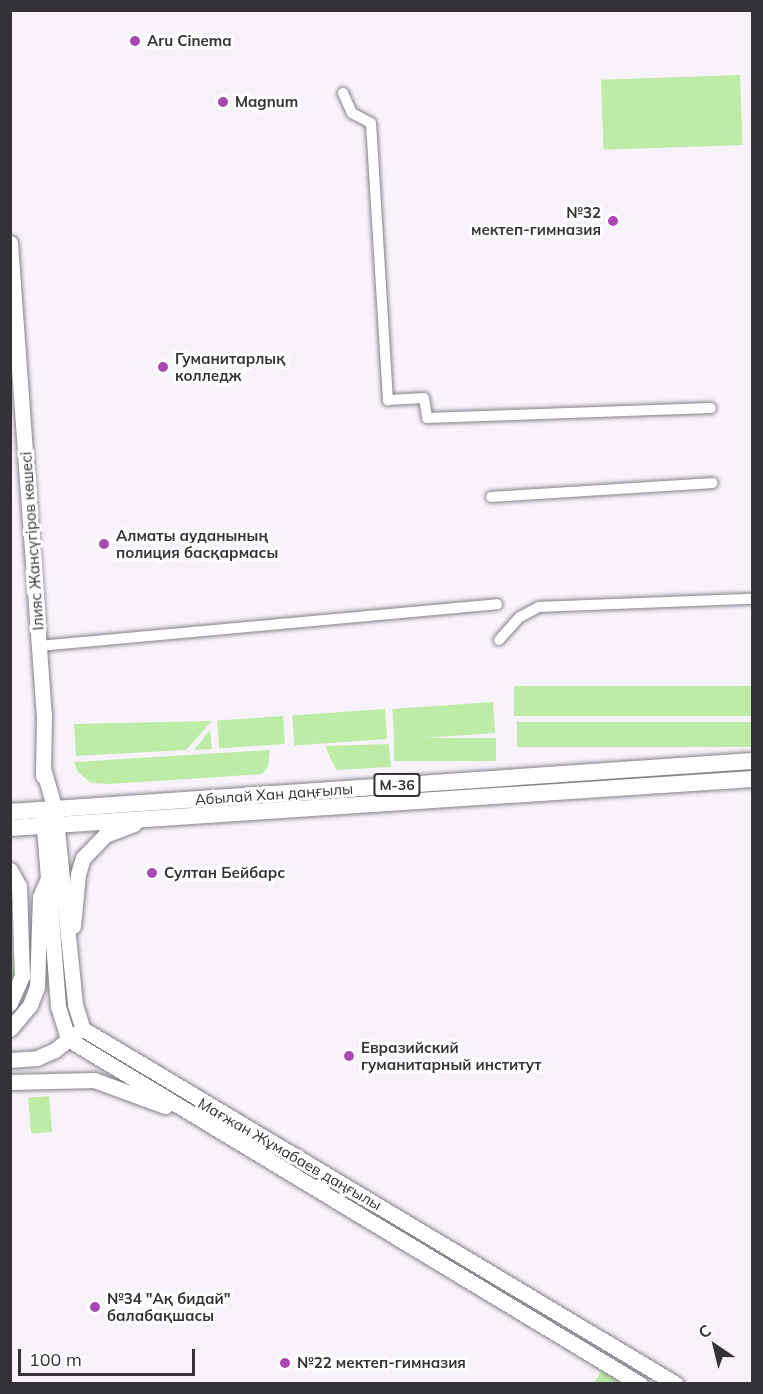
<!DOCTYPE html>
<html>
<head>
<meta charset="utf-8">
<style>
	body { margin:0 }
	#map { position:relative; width:763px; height:1394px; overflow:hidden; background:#f8f2fb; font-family:Mulish,sans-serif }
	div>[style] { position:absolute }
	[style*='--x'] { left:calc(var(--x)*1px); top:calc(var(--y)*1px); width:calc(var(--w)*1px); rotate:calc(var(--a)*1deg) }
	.green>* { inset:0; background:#bdeca6; transform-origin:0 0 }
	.roads { filter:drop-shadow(0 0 2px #858088) drop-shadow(0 0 2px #858088) }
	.street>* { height:10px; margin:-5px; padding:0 5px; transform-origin:5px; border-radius:5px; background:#fff }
	.secondary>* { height:15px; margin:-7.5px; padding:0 7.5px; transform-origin:7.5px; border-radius:7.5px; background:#fff }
	.primary>* { height:16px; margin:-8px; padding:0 8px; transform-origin:8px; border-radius:8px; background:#fff }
	.dots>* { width:16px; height:16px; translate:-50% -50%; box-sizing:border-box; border:3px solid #fff; border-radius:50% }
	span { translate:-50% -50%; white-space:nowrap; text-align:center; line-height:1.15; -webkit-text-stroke:6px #fff; paint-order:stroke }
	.shield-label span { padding:2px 4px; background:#fff; border:2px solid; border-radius:4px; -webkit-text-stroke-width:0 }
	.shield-label { font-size:14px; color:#343236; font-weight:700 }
	.poi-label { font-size:15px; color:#343236; font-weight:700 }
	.left { translate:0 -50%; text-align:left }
	.right { translate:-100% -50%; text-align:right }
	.street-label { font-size:15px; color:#343236 }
	.frame { position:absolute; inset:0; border:12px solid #343236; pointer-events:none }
	.north { position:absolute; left:685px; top:1316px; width:60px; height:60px; -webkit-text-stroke:4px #fff; paint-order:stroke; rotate:325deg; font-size:16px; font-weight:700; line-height:24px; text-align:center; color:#343236 }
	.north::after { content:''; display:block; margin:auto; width:21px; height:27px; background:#343236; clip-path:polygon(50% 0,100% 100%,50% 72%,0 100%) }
	.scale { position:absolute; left:18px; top:1349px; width:177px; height:27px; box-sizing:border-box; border:3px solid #343236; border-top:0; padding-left:8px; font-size:18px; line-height:21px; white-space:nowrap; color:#343236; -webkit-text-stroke:4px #fff; paint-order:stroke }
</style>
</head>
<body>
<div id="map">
	<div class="green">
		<div style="left:740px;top:75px;width:70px;height:139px;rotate:88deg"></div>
		<div style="left:752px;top:686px;width:30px;height:238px;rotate:90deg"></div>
		<div style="left:493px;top:702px;width:31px;height:101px;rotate:86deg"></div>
		<div style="left:385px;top:709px;width:30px;height:93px;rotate:86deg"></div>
		<div style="left:283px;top:716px;width:28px;height:66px;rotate:86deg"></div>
		<div style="clip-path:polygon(212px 721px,186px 750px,76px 756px,74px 724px)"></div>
		<div style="left:752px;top:722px;width:25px;height:235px;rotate:90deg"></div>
		<div style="clip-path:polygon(210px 730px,212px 749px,194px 750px)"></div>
		<div style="left:496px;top:738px;width:23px;height:102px;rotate:90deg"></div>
		<div style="clip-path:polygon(389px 744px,391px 767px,336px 770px,325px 746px)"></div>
		<div style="clip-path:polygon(270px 750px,268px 767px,262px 774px,110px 784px,91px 783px,78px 772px,74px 762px)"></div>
		<div style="clip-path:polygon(10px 928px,15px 977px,10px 985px)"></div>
		<div style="left:49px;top:1096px;width:36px;height:21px;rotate:85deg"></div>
		<div style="clip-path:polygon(603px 1369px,627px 1384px,593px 1384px)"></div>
	</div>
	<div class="roads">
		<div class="street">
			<div style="--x:343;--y:93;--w:22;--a:66"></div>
			<div style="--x:352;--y:113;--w:21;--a:28"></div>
			<div style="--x:371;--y:123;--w:278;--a:86.5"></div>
			<div style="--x:388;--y:400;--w:36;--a:-3"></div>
			<div style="--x:424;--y:398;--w:20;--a:81"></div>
			<div style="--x:427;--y:418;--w:284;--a:-2"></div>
			<div style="--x:491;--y:497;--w:222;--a:-3.6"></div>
			<div style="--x:499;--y:640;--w:31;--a:-48"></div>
			<div style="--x:520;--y:617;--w:21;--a:-28"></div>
			<div style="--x:539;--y:607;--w:213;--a:-2.2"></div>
			<div style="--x:39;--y:646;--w:460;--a:-5.2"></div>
		</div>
		<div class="secondary">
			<div style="--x:10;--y:243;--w:472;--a:85.9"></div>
			<div style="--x:44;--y:714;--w:62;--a:90.9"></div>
			<div style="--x:43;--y:768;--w:44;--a:74.1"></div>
			<div style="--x:55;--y:810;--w:196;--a:84.1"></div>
			<div style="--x:75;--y:1005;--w:25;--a:72"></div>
			<div style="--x:83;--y:1029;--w:691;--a:30.91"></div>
			<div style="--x:43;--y:815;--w:192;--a:85.5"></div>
			<div style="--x:58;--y:1006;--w:34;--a:73"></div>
			<div style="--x:10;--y:870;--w:18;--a:61"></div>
			<div style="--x:19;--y:886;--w:90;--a:88.1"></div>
			<div style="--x:22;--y:976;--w:30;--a:114"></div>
			<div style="--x:73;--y:926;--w:52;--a:-84.5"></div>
			<div style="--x:78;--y:874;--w:17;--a:-73"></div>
			<div style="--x:83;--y:858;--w:32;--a:-46"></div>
			<div style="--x:105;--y:835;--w:31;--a:-21"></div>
			<div style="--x:10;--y:1029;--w:31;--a:-50"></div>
			<div style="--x:30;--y:1005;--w:19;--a:-69"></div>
			<div style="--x:37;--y:987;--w:90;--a:-88.1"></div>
			<div style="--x:40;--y:897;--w:21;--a:-67"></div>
			<div style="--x:68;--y:1039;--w:668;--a:31.1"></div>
			<div style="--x:10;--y:1060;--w:27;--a:-4"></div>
			<div style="--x:37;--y:1058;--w:20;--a:-24"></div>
			<div style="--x:55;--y:1050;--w:26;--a:-39"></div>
			<div style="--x:10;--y:1082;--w:84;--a:-1.4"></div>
			<div style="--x:94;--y:1080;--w:76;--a:20.1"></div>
		</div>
		<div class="primary">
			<div style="--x:10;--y:812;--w:744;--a:-3.93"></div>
			<div style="--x:10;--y:828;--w:744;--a:-3.78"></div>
		</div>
	</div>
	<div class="dots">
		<div style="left:135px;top:41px;background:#a749b1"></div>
		<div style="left:223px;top:102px;background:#a749b1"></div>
		<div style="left:613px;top:221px;background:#a749b1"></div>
		<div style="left:163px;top:367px;background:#a749b1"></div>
		<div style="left:104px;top:544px;background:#a749b1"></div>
		<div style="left:152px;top:873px;background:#a749b1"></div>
		<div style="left:349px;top:1056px;background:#a749b1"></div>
		<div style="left:95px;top:1307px;background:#a749b1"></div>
		<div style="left:285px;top:1363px;background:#a749b1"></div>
	</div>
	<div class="shield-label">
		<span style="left:397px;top:785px">M-36</span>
	</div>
	<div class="poi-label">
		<span class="left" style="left:147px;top:41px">Aru Cinema</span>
		<span class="left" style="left:235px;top:102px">Magnum</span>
		<span class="right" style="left:601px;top:221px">№32<br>мектеп-гимназия</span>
		<span class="left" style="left:175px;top:367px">Гуманитарлық<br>колледж</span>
		<span class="left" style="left:116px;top:544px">Алматы ауданының<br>полиция басқармасы</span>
		<span class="left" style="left:164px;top:873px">Султан Бейбарс</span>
		<span class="left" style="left:361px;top:1056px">Евразийский<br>гуманитарный институт</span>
		<span class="left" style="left:107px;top:1307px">№34 "Ақ бидай"<br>балабақшасы</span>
		<span class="left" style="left:297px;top:1363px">№22 мектеп-гимназия</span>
	</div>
	<div class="street-label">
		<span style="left:32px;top:541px;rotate:-94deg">Ілияс Жансүгіров көшесі</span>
		<span style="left:274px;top:794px;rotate:-4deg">Абылай Хан даңғылы</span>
		<span style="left:290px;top:1154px;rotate:30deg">Мағжан Жұмабаев даңғылы</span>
	</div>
	<div class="frame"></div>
	<div class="north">С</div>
	<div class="scale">100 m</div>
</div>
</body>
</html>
